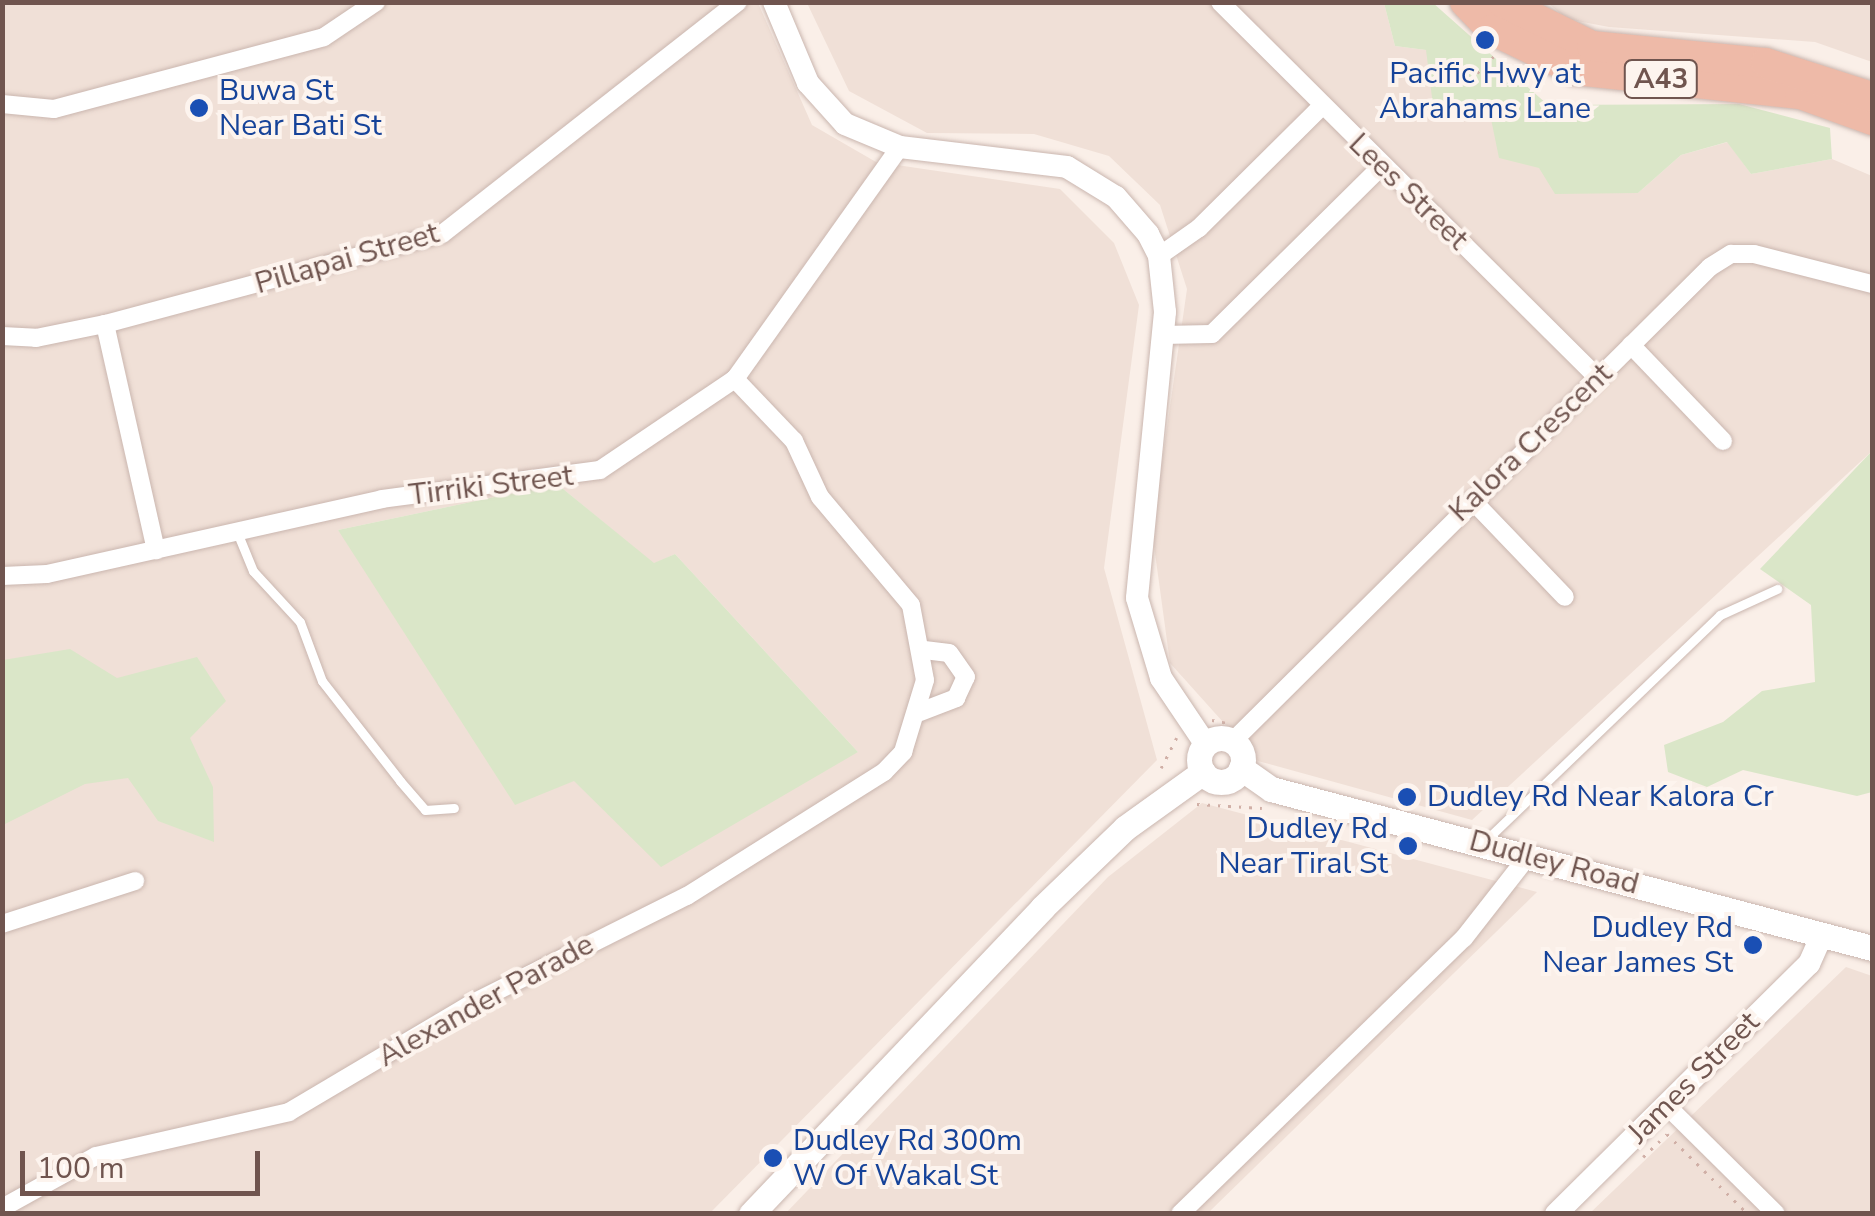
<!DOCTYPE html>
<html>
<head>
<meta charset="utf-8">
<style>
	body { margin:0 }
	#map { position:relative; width:1875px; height:1216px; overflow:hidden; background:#faefe8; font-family:"Nunito Sans",sans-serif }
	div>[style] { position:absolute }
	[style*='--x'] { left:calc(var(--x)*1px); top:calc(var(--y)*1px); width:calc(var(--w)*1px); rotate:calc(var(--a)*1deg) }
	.residential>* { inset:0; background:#f0e0d7 }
	.green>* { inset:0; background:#dae6c8 }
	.path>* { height:2.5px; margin-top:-1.25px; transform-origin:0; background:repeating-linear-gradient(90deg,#d0afa6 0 2.5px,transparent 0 10.5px) }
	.roads { filter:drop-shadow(0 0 2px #cab6af) drop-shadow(0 0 2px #cab6af) }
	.service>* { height:9px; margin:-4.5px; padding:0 4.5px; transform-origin:4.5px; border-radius:4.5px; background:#fff }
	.minor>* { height:18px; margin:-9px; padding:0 9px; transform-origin:9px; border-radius:9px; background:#fff }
	.tertiary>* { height:22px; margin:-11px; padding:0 11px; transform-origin:11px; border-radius:11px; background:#fff }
	.secondary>* { height:25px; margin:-12.5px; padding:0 12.5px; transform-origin:12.5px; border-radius:12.5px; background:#fff }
	.secondary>.ring { margin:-12.5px; padding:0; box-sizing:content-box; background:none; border:25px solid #fff; border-radius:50% }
	.trunk>* { height:30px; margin:-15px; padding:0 15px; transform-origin:15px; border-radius:15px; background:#eebaa8 }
	.dots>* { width:28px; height:28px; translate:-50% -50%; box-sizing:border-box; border:5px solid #fdf4ee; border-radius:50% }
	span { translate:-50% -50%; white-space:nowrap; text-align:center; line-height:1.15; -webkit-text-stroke:8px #fdf4ee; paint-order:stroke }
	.shield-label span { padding:2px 8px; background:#fdf4ee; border:2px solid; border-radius:8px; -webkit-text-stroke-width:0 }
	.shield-label { font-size:28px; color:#70554f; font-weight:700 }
	.transit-label { font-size:30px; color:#164399 }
	.left { translate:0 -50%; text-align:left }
	.right { translate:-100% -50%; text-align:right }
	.street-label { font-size:30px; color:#70554f }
	.frame { position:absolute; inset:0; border:5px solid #70554f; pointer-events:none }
	.scale { position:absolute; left:20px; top:1151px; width:240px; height:45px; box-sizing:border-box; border:5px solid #70554f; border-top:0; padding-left:12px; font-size:30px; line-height:35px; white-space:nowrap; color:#70554f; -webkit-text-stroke:8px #fdf4ee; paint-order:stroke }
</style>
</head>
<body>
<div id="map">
	<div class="residential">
		<div style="clip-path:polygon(evenodd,2px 3px,758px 3px,812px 125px,876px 162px,1060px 189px,1114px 243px,1139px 305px,1104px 568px,1157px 760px,710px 1213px,3px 1213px,2px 3px,557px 484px,654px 564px,675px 554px,858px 752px,574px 781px,338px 530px,557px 484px)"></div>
		<div style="clip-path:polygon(807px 3px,1384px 3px,1395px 46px,1426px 50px,1492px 119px,1638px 193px,1681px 155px,1728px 142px,1751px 174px,1832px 159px,1872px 176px,1872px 451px,1472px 820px,1258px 761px,1170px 663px,1152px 531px,1187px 289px,1160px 205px,1109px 156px,1034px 134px,927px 133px,849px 91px)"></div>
		<div style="clip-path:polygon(1548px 3px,1872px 3px,1872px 62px,1815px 42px,1609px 27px,1567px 19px)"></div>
		<div style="clip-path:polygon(1202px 803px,1537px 892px,1208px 1213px,785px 1214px,1108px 877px)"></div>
		<div style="clip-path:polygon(1846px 967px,1872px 976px,1872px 1213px,1589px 1214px)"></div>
	</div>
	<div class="green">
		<div style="clip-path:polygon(1384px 3px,1433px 3px,1548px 105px,1739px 104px,1830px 128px,1832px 159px,1751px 174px,1727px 142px,1681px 155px,1638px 193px,1555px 194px,1539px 168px,1499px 158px,1491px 119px,1435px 121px,1426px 50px,1395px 46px)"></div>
		<div style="clip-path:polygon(1872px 451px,1872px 792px,1857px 796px,1743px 770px,1707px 787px,1668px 772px,1664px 745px,1723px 722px,1762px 691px,1815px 682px,1811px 605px,1760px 569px)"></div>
		<div style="clip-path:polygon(557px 484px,654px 563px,675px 554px,858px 752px,661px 867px,574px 781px,515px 805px,338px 530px)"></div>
		<div style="clip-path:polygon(70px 649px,117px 678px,197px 657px,226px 701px,190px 738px,213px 787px,214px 842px,158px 821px,128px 778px,85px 784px,3px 825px,3px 660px)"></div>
	</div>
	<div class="path">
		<div style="--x:1477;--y:73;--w:24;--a:-45"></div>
		<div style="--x:1212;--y:720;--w:15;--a:11"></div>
		<div style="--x:1161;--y:768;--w:34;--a:-63"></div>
		<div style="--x:1197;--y:804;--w:65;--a:3.5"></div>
		<div style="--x:1714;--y:929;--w:16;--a:14"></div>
		<div style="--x:1643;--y:1157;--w:33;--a:-44"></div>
		<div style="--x:1667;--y:1134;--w:114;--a:44.6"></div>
	</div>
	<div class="roads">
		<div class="service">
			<div style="--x:237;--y:532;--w:42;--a:67.7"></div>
			<div style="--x:253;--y:571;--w:69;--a:47.3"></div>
			<div style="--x:300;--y:622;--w:63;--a:69.6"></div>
			<div style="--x:322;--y:681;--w:127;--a:52"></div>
			<div style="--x:400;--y:781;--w:38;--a:49"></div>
			<div style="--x:425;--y:810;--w:29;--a:-4"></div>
			<div style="--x:1483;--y:843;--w:329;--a:-43.9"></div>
			<div style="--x:1720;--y:615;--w:63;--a:-24.5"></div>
		</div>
		<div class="minor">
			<div style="--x:1220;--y:2;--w:533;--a:44.85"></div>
			<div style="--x:2;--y:104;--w:52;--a:5.5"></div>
			<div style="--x:54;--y:109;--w:279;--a:-14.9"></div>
			<div style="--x:324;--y:37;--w:63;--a:-33.9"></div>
			<div style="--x:1159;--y:256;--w:49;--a:-35"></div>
			<div style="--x:1199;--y:228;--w:172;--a:-44.8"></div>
			<div style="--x:105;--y:324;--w:232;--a:77.3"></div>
			<div style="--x:1162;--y:335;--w:50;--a:-1.1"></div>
			<div style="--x:1212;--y:334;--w:239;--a:-44.7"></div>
			<div style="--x:2;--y:336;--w:34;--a:3"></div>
			<div style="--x:36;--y:338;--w:70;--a:-11.5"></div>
			<div style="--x:105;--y:324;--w:349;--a:-15"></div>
			<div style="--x:442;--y:234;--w:376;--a:-38.1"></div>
			<div style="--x:1631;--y:345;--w:133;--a:46.2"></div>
			<div style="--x:1472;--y:500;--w:134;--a:46.2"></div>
			<div style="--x:2;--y:576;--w:45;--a:-2.5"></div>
			<div style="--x:47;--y:574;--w:343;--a:-12.6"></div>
			<div style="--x:382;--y:499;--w:220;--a:-7.6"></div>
			<div style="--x:600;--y:470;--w:163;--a:-34"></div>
			<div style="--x:735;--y:379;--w:285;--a:-54.6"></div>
			<div style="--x:920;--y:712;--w:39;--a:-21"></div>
			<div style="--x:956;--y:698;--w:23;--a:-65"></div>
			<div style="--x:966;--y:677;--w:29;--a:-125"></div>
			<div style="--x:949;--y:653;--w:25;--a:-173"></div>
			<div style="--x:1233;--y:741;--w:672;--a:-44.82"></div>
			<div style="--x:1710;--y:267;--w:25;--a:-32"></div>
			<div style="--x:1731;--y:254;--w:23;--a:0"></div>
			<div style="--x:1754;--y:254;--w:122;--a:14.3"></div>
			<div style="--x:2;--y:924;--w:140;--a:-17.9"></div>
			<div style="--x:1667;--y:1106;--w:153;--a:44.7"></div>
			<div style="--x:2;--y:1208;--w:107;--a:-29"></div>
			<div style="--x:96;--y:1156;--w:198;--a:-12.8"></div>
			<div style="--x:289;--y:1112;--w:212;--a:-30.7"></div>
			<div style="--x:471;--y:1004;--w:241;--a:-26.6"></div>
			<div style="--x:687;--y:896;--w:233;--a:-32.2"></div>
			<div style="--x:884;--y:772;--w:28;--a:-46"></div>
			<div style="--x:903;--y:752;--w:75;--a:-73"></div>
			<div style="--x:925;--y:680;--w:76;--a:-100.6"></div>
			<div style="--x:911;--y:605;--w:141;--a:-130.1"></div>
			<div style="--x:820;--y:497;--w:62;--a:-114.9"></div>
			<div style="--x:794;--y:441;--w:86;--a:-133.6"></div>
			<div style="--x:1180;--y:1214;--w:396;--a:-44.2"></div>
			<div style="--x:1464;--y:938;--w:104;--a:-52"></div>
		</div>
		<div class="tertiary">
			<div style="--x:774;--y:2;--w:88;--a:67.2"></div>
			<div style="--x:808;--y:83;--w:55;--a:47.9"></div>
			<div style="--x:845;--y:124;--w:60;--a:22.7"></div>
			<div style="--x:900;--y:147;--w:168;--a:6.8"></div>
			<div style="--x:1067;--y:167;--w:57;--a:31.5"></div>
			<div style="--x:1116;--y:197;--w:49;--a:49.1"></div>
			<div style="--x:1148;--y:234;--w:25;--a:63"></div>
			<div style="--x:1159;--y:256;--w:56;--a:83.9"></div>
			<div style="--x:1165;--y:312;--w:287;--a:95.6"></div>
			<div style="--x:1137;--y:598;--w:84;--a:73.3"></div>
			<div style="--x:1161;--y:678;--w:81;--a:56.1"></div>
			<div style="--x:1556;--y:1214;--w:356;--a:-44.7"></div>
			<div style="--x:1809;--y:964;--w:32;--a:-66"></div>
		</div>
		<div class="secondary">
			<div class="ring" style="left:1199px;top:738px;width:19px;height:19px"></div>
			<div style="--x:1241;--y:768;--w:37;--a:35"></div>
			<div style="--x:1271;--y:789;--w:622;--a:14.82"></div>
			<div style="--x:751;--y:1214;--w:422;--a:-46.4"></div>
			<div style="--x:1042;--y:908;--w:115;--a:-43.9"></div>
			<div style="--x:1125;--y:828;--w:96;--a:-35.7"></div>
		</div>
		<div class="trunk">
			<div style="--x:1465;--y:2;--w:39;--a:46"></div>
			<div style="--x:1492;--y:30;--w:92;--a:25.7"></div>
			<div style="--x:1575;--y:70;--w:226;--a:6.1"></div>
			<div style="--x:1800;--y:94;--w:77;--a:19.9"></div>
			<div style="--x:1502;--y:2;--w:100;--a:26.1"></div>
			<div style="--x:1592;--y:46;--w:175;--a:5.6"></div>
			<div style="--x:1766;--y:63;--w:111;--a:17.8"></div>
		</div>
	</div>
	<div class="dots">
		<div style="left:1485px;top:40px;background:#1a4fb4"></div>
		<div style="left:199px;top:108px;background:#1a4fb4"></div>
		<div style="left:1407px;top:797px;background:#1a4fb4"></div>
		<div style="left:1408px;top:846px;background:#1a4fb4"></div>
		<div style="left:1753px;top:945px;background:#1a4fb4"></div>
		<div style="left:773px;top:1158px;background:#1a4fb4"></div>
	</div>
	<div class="shield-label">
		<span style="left:1661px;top:79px">A43</span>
	</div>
	<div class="transit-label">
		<span style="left:1485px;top:91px">Pacific Hwy at<br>Abrahams Lane</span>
		<span class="left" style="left:219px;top:108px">Buwa St<br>Near Bati St</span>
		<span class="left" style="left:1427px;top:797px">Dudley Rd Near Kalora Cr</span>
		<span class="right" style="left:1388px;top:846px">Dudley Rd<br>Near Tiral St</span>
		<span class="right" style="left:1733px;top:945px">Dudley Rd<br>Near James St</span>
		<span class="left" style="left:793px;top:1158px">Dudley Rd 300m<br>W Of Wakal St</span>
	</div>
	<div class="street-label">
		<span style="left:1408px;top:192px;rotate:44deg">Lees Street</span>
		<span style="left:347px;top:259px;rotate:-16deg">Pillapai Street</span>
		<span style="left:1531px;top:443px;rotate:-44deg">Kalora Crescent</span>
		<span style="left:491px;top:486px;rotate:-7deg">Tirriki Street</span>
		<span style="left:1554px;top:863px;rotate:15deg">Dudley Road</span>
		<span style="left:486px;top:1001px;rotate:-29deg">Alexander Parade</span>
		<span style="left:1694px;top:1078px;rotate:-45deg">James Street</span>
	</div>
	<div class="frame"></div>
	<div class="scale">100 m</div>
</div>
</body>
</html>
